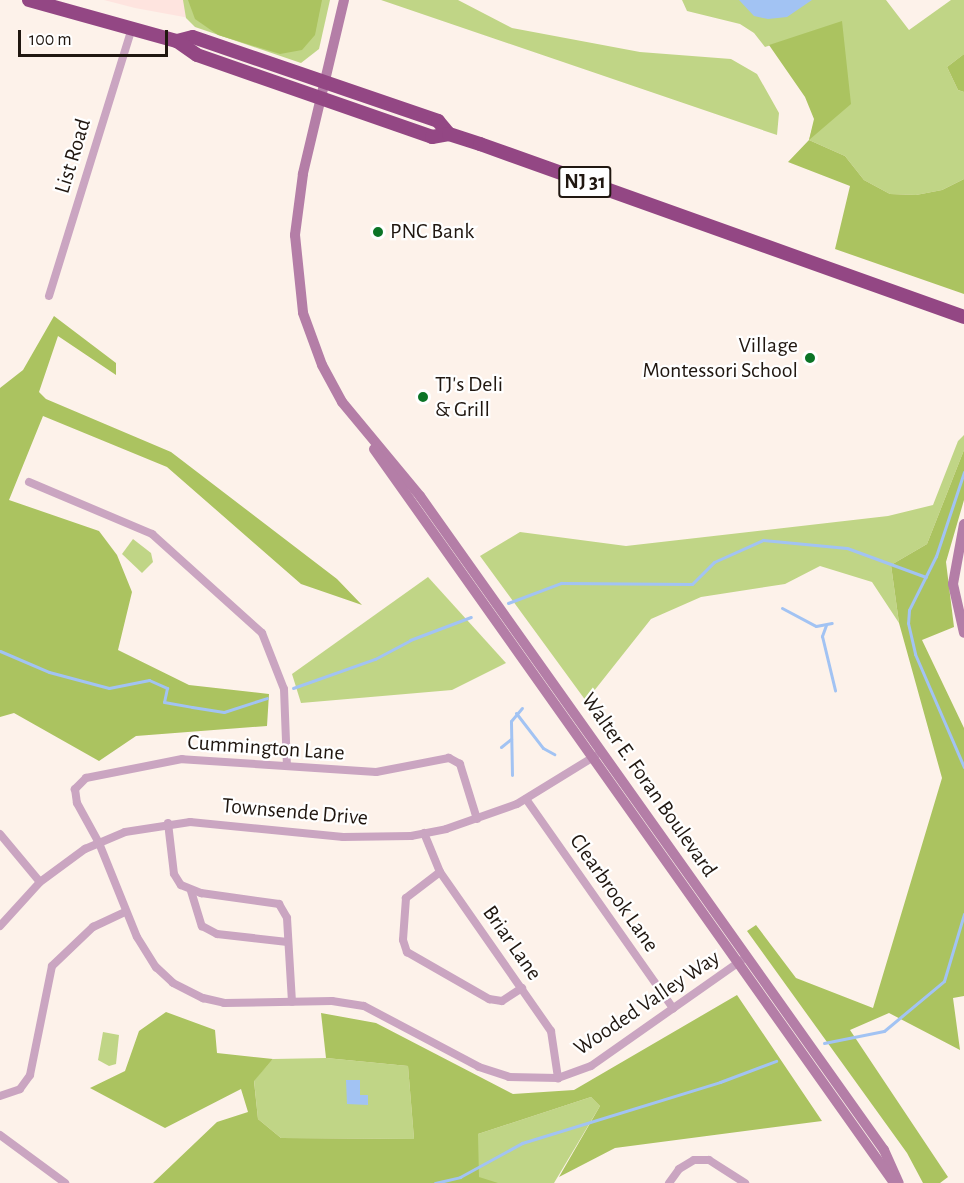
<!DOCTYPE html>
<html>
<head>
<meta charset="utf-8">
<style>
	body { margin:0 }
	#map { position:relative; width:964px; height:1183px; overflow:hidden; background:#fdf2ea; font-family:"Alegreya Sans",sans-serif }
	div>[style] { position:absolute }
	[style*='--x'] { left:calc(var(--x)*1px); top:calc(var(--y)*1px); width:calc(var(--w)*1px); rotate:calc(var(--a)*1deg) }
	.commercial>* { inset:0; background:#fee4df }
	.green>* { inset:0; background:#c0d586 }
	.forest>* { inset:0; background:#abc360 }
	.water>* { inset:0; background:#a2c3f3 }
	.stream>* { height:3px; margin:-1.5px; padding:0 1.5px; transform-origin:1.5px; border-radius:1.5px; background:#a2c3f3 }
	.street>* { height:8px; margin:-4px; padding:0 4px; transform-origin:4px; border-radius:4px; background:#caa5c1 }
	.secondary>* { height:10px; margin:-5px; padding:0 5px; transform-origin:5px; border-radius:5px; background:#b47ea7 }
	.highway>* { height:14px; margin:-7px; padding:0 7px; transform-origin:7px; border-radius:7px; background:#934784 }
	.dots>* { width:16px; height:16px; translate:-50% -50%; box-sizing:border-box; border:3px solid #fff; border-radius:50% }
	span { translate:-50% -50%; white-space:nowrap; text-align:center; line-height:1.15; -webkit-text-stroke:4.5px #fff; paint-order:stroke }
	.shield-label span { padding:2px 4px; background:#fff; border:2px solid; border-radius:4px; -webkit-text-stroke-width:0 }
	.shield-label { font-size:21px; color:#201710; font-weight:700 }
	.street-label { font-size:22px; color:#201710 }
	.poi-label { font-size:22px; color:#201710 }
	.left { translate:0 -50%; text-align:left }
	.right { translate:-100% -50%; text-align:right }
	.scale { position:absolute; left:18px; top:30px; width:150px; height:27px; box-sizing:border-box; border:3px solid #201710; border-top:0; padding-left:8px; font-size:18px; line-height:21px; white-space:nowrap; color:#201710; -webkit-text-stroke:4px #fff; paint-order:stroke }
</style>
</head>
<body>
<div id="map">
	<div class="commercial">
		<div style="clip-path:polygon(104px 0,188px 0,195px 19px,135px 8px)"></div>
	</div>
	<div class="green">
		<div style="clip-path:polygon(183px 0,330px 0,319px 49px,301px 63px,195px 27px,186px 18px)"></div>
		<div style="clip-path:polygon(381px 0,458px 0,512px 28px,640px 52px,731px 59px,757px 74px,779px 113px,777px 135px)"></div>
		<div style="clip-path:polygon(682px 0,886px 0,909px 30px,951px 0,964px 0,964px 54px,947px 67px,958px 90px,964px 92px,964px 179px,942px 190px,916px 195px,890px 194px,864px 180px,845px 156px,809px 140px,842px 22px,765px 47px,754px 33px,740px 24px,687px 11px)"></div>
		<div style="clip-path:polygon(964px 435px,964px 450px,927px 544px,891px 565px,899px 623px,872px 582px,820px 566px,785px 584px,701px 597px,651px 619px,586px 701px,480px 556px,520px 532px,626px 546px,888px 516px,933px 505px,958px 441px)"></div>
		<div style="clip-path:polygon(133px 539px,151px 553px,153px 562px,142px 573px,122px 554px)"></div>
		<div style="clip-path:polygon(428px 577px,506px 663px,452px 690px,301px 703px,292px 674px)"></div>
		<div style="clip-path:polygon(103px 1032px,119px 1035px,116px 1064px,109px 1066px,98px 1060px)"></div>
		<div style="clip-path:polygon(326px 1058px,408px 1066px,414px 1139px,281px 1138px,258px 1119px,254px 1080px,273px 1059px)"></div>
		<div style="clip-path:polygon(591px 1097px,600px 1106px,554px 1183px,404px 1183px,478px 1134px)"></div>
	</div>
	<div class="forest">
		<div style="clip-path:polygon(188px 0,322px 0,315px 35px,302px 50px,280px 54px,218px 35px,195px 19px)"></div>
		<div style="clip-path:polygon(842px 21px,851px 104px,809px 140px,845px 156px,864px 180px,890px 194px,916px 195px,942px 190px,964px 179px,964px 294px,835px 249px,850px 186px,788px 162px,809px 140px,814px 119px,805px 97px,769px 45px)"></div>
		<div style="clip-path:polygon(964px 54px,964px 92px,958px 90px,947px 67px)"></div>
		<div style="clip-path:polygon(54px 316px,116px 363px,116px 375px,58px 336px,39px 392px,46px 399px,171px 452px,337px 579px,362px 605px,301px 584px,167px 467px,43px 416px,9px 500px,99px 531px,117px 555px,132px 592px,118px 650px,189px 685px,269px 694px,267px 726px,136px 736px,99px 761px,14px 713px,0 717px,0 388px,23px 370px)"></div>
		<div style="clip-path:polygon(964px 450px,964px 500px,946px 562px,954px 627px,922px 640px,964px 728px,964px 996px,953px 998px,960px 1050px,889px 1013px,850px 1030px,948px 1177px,940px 1183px,923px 1183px,907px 1153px,747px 931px,756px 925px,796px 978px,873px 1008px,942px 778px,899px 623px,891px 565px,927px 544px)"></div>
		<div style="clip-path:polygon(737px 995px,822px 1121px,615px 1148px,559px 1177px,600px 1106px,591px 1097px,478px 1134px,479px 1177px,498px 1183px,153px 1183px,217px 1122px,248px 1112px,241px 1089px,165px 1128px,90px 1088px,125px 1071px,139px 1031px,166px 1012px,215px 1030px,217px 1053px,273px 1059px,254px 1081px,258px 1119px,281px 1138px,414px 1139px,408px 1066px,326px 1058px,321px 1013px,376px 1023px,513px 1094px,574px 1090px)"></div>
	</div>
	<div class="water">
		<div style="clip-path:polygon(739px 0,812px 0,787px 17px,768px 19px,754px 16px)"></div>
		<div style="clip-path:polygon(346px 1080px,360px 1080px,360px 1095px,368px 1095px,368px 1105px,347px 1104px)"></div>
	</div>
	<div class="stream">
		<div style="--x:964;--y:472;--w:89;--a:108.4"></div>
		<div style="--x:936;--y:556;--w:60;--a:116.6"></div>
		<div style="--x:909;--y:610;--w:13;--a:94"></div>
		<div style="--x:908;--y:623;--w:32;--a:77"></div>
		<div style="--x:915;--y:654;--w:123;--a:66.6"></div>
		<div style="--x:508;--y:603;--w:57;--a:-20.7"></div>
		<div style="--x:561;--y:583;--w:131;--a:0.4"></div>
		<div style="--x:692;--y:584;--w:31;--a:-45"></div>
		<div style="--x:714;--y:562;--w:54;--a:-24.2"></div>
		<div style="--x:763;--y:540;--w:84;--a:5.4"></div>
		<div style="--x:847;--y:548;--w:84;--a:20.2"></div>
		<div style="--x:782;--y:608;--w:38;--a:28"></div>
		<div style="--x:816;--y:626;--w:16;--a:-11"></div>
		<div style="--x:826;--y:625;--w:12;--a:110"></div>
		<div style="--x:822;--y:636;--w:56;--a:76.5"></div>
		<div style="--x:0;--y:651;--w:53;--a:23.2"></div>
		<div style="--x:49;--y:672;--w:62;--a:14.9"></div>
		<div style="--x:109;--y:688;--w:41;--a:-11.3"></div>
		<div style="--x:149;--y:680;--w:20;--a:24"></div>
		<div style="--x:167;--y:688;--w:14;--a:102"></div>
		<div style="--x:164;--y:702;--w:28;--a:10"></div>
		<div style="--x:192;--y:707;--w:32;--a:9"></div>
		<div style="--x:224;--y:712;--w:45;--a:-18"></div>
		<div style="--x:293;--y:688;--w:87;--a:-19.5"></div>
		<div style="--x:375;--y:659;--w:40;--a:-28"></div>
		<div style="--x:410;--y:640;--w:65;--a:-20.7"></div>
		<div style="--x:516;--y:713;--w:44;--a:52.4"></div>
		<div style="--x:543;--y:748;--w:13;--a:29"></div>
		<div style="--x:501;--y:747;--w:13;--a:-39"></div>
		<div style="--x:512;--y:775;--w:54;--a:-91.1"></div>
		<div style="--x:511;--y:721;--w:17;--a:-50"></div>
		<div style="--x:824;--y:1043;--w:61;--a:-11.3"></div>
		<div style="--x:884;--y:1031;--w:78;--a:-39.8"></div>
		<div style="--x:944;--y:981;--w:70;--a:-73.4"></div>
		<div style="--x:435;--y:1183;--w:26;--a:-13"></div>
		<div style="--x:460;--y:1177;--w:71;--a:-28.7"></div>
		<div style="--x:522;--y:1143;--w:207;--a:-17.1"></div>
		<div style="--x:720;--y:1082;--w:60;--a:-20.6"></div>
	</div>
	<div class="street">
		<div style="--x:49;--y:296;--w:281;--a:-72.8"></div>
		<div style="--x:29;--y:482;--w:134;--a:22.9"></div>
		<div style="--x:152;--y:534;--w:148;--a:42"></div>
		<div style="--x:262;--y:633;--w:60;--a:68.6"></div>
		<div style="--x:284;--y:689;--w:77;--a:87.8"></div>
		<div style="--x:526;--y:799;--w:256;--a:54.9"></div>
		<div style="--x:477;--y:819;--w:58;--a:-107.2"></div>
		<div style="--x:460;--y:764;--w:13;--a:-151"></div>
		<div style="--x:449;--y:758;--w:74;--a:169.1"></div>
		<div style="--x:376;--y:772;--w:194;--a:-176.2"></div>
		<div style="--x:182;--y:759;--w:98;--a:168.8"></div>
		<div style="--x:86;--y:778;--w:16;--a:135"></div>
		<div style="--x:75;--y:789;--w:14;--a:82"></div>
		<div style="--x:77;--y:803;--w:46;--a:61.2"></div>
		<div style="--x:99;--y:843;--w:101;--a:68"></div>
		<div style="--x:137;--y:937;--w:36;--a:58"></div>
		<div style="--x:156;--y:967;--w:23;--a:43"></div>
		<div style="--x:173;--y:983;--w:34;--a:27"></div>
		<div style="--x:203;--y:998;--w:22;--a:13"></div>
		<div style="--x:224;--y:1003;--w:108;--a:-1.1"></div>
		<div style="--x:332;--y:1001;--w:32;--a:9"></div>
		<div style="--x:364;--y:1006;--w:130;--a:27.9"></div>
		<div style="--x:479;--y:1067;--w:32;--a:18"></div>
		<div style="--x:509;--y:1077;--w:49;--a:1.2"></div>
		<div style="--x:558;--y:1078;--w:35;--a:-20"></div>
		<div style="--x:591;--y:1066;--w:184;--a:-35.1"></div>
		<div style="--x:168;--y:823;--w:51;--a:83.3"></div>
		<div style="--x:174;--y:874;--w:13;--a:58"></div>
		<div style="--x:181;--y:885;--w:22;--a:22"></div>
		<div style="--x:201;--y:893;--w:79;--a:8"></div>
		<div style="--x:279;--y:904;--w:16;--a:60"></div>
		<div style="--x:287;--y:918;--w:84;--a:86.6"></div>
		<div style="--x:424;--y:833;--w:42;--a:67.7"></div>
		<div style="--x:440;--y:872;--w:194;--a:55.1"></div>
		<div style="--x:551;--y:1031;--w:48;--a:81.5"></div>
		<div style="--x:0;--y:834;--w:62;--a:50.2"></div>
		<div style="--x:440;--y:872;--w:43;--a:142.6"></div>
		<div style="--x:406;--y:898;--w:42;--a:94.1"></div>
		<div style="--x:403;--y:940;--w:13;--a:72"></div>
		<div style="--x:407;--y:952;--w:95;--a:29.8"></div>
		<div style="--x:489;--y:999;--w:13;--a:9"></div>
		<div style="--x:502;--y:1001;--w:24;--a:-33"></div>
		<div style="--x:191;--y:891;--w:37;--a:73"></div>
		<div style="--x:202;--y:926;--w:17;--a:28"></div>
		<div style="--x:217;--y:934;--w:71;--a:6.4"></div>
		<div style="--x:0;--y:926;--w:59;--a:-47.7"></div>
		<div style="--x:40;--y:882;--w:56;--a:-36.3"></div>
		<div style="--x:85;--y:849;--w:43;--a:-23"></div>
		<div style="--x:125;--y:832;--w:66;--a:-8.7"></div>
		<div style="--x:190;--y:822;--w:154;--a:5.6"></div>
		<div style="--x:343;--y:837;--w:68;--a:-0.8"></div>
		<div style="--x:411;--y:836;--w:36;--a:-11"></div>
		<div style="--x:446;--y:829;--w:75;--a:-19.4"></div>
		<div style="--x:517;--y:804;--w:92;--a:-31.6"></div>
		<div style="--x:0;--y:1096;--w:21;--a:-19"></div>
		<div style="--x:20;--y:1089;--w:17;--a:-54"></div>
		<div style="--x:30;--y:1075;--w:111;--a:-78.6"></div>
		<div style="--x:52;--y:966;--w:57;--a:-43.6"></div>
		<div style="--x:93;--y:927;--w:35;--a:-25"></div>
		<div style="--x:0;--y:1135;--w:81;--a:36.4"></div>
		<div style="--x:669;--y:1183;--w:17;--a:-54"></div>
		<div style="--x:679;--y:1169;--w:17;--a:-31"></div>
		<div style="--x:694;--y:1160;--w:15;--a:0"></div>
		<div style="--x:709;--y:1160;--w:43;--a:32.6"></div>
	</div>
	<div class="secondary">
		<div style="--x:344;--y:0;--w:179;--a:103.3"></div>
		<div style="--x:303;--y:174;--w:62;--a:97.5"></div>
		<div style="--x:295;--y:235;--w:78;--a:84.1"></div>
		<div style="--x:303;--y:313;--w:55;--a:69.9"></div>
		<div style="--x:322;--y:365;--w:42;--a:61.6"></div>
		<div style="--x:342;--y:402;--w:122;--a:50.3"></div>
		<div style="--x:420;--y:496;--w:802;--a:54.65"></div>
		<div style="--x:884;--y:1150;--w:36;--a:66"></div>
		<div style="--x:374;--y:449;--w:900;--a:54.68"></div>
		<div style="--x:964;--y:524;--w:61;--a:100.4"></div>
		<div style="--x:953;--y:584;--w:50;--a:77.3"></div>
	</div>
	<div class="highway">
		<div style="--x:29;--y:0;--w:154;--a:15.5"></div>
		<div style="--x:177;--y:41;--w:16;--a:-14"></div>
		<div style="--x:193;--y:37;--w:259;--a:18.9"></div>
		<div style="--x:438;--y:121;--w:17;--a:50"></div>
		<div style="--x:177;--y:41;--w:24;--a:35"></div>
		<div style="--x:197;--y:55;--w:249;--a:19.2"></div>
		<div style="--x:432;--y:137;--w:17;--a:-10"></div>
		<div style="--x:449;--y:134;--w:33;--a:18"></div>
		<div style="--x:480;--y:144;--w:514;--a:19.67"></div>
	</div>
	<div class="dots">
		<div style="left:378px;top:232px;background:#0b7426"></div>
		<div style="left:810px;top:358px;background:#0b7426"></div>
		<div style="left:423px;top:397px;background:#0b7426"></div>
	</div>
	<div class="shield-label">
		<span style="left:585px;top:182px">NJ 31</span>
	</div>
	<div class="street-label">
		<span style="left:73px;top:156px;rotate:-73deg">List Road</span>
		<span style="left:266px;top:748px;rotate:4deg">Cummington Lane</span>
		<span style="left:649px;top:785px;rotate:55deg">Walter E. Foran Boulevard</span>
		<span style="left:295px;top:812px;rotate:5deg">Townsende Drive</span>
		<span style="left:614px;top:893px;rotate:55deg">Clearbrook Lane</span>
		<span style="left:512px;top:943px;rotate:55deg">Briar Lane</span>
		<span style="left:647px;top:1003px;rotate:-34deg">Wooded Valley Way</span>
	</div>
	<div class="poi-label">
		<span class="left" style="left:390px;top:232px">PNC Bank</span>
		<span class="right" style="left:798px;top:358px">Village<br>Montessori School</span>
		<span class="left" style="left:435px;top:397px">TJ's Deli<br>&amp; Grill</span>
	</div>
	<div class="scale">100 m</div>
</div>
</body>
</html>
